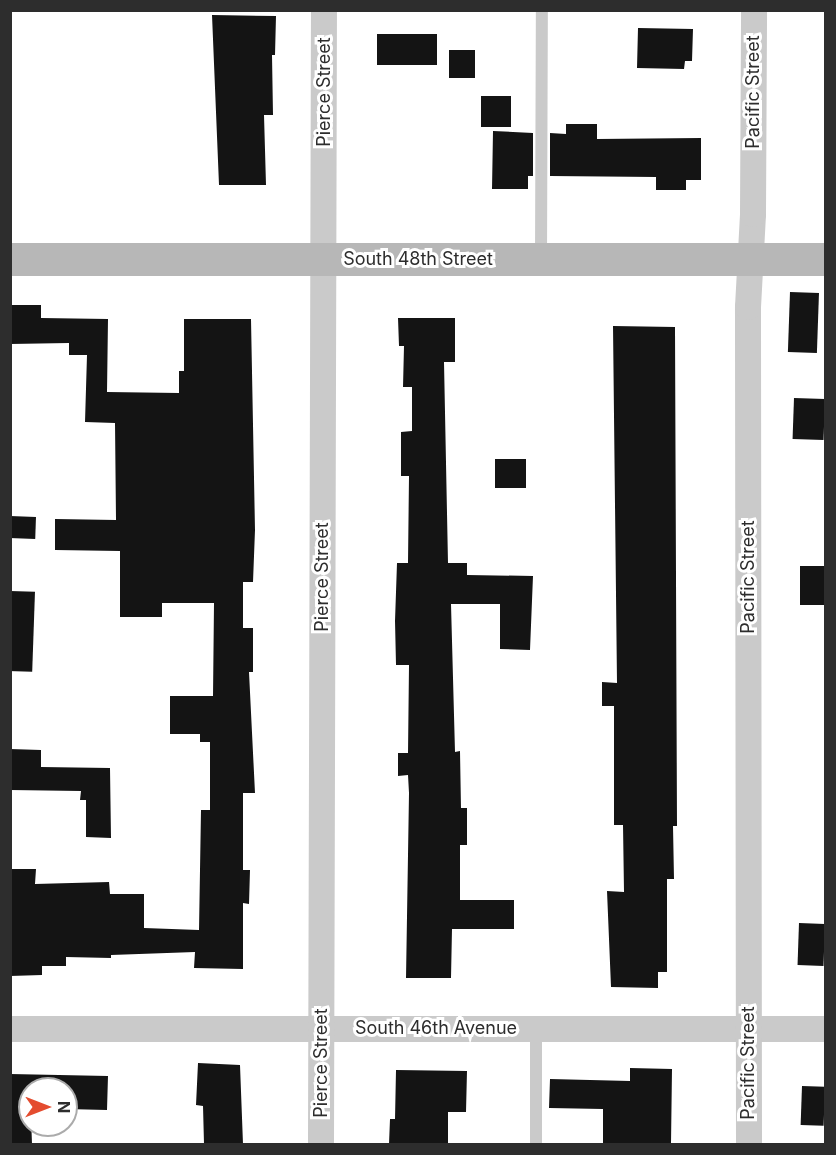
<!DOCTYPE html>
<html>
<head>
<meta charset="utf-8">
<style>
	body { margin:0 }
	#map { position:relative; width:836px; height:1155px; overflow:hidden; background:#fff; font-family:Inter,sans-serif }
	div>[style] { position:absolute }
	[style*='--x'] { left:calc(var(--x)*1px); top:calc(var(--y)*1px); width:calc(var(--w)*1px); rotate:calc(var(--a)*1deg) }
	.building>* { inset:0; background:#141414; transform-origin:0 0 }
	.lane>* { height:12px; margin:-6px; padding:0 6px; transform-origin:6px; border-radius:6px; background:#cacaca }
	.street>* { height:26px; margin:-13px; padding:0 13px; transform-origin:13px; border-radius:13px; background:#cacaca }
	.secondary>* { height:33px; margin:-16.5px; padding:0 16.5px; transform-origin:16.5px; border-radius:16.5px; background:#b7b7b7 }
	span { translate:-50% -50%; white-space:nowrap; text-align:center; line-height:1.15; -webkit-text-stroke:6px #fff; paint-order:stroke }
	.street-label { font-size:18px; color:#2d2d2d }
	.frame { position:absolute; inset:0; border:12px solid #2d2d2d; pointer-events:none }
	.north { position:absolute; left:18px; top:1077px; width:60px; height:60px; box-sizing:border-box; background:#fff; border:2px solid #ababab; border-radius:50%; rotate:90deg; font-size:16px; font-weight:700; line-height:24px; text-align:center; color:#2d2d2d }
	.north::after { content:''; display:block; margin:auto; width:21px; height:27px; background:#e44c2f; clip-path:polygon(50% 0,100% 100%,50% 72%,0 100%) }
</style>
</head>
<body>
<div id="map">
	<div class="building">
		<div style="clip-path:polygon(212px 15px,276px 16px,275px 55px,272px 55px,273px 115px,264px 115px,266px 185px,219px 185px)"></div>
		<div style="clip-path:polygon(638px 28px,693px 29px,692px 61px,685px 61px,684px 69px,637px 68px)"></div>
		<div style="left:377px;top:34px;width:60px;height:31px"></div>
		<div style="left:449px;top:50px;width:26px;height:28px"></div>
		<div style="left:481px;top:96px;width:30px;height:31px"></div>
		<div style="clip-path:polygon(566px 124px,597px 124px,597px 139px,701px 138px,701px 180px,686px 180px,686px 190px,656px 190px,656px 177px,550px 176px,550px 133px,566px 134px)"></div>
		<div style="clip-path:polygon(493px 131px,533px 133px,533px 176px,528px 176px,528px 189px,492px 189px)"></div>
		<div style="left:790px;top:292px;width:29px;height:60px;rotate:2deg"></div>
		<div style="clip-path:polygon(10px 305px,41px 305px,41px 318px,108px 319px,107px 392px,179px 393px,179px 371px,184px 371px,184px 319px,251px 319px,255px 530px,253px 582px,243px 582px,243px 628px,253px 628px,253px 672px,249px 672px,255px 793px,243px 793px,243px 870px,250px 870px,249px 904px,243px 903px,243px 969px,194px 968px,195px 952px,111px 955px,111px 958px,66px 957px,66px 966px,42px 966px,42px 975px,10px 976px,10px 869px,36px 869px,35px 884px,109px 882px,110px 894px,144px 894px,144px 928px,199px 930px,201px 810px,210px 810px,210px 742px,200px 742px,200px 734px,170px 734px,170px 696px,213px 696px,214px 603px,162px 603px,162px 617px,120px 617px,120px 551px,55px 550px,55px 519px,116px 520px,115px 423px,85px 422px,87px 355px,69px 355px,69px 343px,10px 344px)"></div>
		<div style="clip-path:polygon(398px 318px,455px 318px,455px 362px,444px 362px,448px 563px,467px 563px,467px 575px,533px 576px,530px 650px,500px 649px,500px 604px,451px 604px,455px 752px,460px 751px,461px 808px,467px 808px,467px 845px,460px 845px,460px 900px,514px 900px,514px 929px,452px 929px,451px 978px,406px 978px,409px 793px,408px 775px,398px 776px,398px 753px,408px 753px,409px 665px,396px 665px,395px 621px,397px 563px,408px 563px,409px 476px,401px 476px,401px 432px,412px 431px,412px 387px,403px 387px,404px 346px,399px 346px)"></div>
		<div style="clip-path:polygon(613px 326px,675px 327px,677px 826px,673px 826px,674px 879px,667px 879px,667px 972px,658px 972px,658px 988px,611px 987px,607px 891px,624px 892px,623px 825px,614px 825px,614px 706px,602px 706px,602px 682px,617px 683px)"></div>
		<div style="left:794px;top:398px;width:31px;height:41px;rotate:2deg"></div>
		<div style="left:495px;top:459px;width:31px;height:29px"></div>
		<div style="left:10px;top:516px;width:26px;height:22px;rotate:2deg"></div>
		<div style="left:825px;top:566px;width:39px;height:25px;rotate:90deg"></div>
		<div style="left:10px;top:591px;width:25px;height:80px;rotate:2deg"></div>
		<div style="clip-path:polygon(10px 749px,41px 750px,41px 767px,110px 768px,111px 838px,86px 837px,86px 800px,80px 800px,81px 791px,10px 790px)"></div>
		<div style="left:799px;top:923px;width:26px;height:42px;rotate:2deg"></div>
		<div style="clip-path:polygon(198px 1063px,240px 1065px,243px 1144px,204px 1144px,203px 1106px,196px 1105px)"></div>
		<div style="clip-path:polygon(630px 1068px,672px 1069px,671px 1144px,603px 1144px,603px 1109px,549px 1108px,550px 1079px,630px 1081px)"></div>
		<div style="clip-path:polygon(396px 1070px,467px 1071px,466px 1112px,448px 1112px,448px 1144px,389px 1144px,390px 1119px,395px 1119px)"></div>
		<div style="clip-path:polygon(10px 1074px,108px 1076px,107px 1110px,66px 1109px,66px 1089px,30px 1089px,32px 1144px,10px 1144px)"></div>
		<div style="left:802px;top:1086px;width:23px;height:39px;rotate:2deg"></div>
	</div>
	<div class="lane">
		<div style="--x:541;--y:258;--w:248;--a:-89.8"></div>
		<div style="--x:536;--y:1027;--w:117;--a:90"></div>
	</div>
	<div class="street">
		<div style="--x:10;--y:1029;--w:816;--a:0"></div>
		<div style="--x:321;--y:1144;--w:1134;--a:-89.85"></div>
		<div style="--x:749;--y:1144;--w:837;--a:-90.07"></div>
		<div style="--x:748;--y:307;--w:93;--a:-86.9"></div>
		<div style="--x:753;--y:214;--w:204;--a:-89.7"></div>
	</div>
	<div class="secondary">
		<div style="--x:10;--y:259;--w:816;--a:0"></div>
	</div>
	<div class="street-label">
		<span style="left:324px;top:92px;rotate:-90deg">Pierce Street</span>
		<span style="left:753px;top:92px;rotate:-90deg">Pacific Street</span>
		<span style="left:418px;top:259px">South 48th Street</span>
		<span style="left:322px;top:577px;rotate:-90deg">Pierce Street</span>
		<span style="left:748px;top:577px;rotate:-90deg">Pacific Street</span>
		<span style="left:436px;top:1028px">South 46th Avenue</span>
		<span style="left:321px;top:1063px;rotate:-90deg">Pierce Street</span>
		<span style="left:748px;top:1063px;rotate:-90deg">Pacific Street</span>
	</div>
	<div class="frame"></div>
	<div class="north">N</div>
</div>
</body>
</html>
